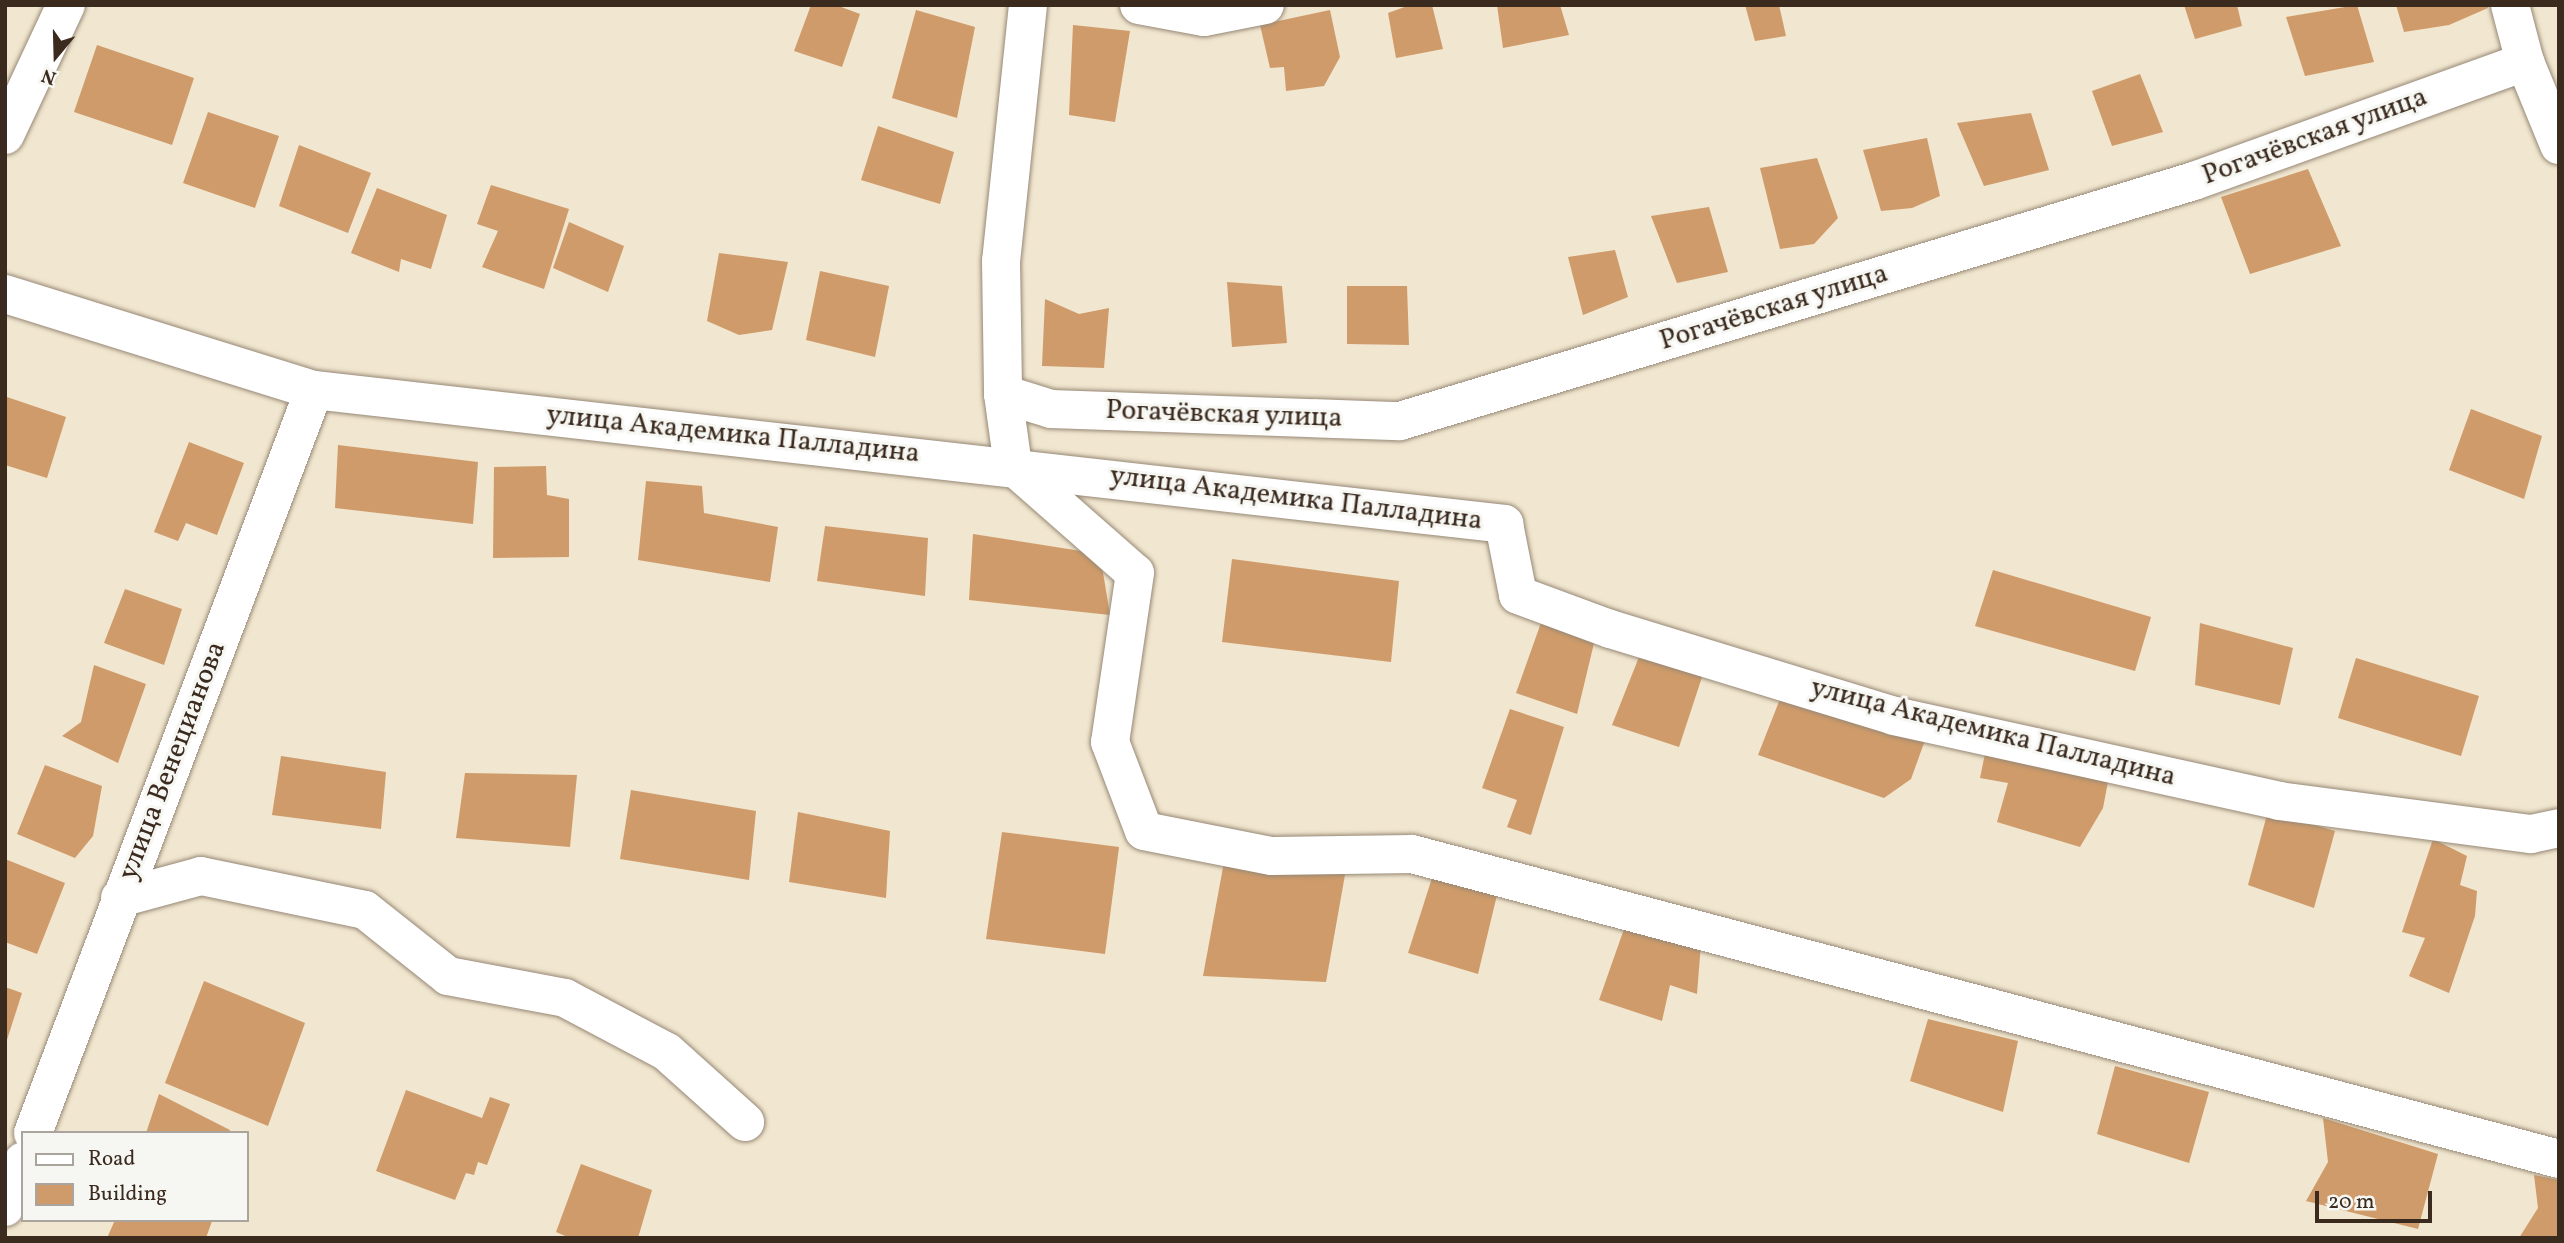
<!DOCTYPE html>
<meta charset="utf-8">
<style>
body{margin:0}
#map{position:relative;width:2564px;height:1243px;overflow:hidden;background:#f1e6cf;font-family:Vollkorn,serif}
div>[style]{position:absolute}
.building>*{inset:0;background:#cf9b6a}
.roads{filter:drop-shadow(0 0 2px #968876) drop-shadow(0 0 2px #968876)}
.minor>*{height:38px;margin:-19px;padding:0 19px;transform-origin:19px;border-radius:19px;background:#fff}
span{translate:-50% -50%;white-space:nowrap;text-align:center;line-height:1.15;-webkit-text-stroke:6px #f6f6f2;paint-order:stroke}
.street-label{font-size:28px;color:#3b2a1e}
.frame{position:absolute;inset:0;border:7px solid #3b2a1e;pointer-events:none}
.legend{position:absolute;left:21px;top:1131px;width:228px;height:91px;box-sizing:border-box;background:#f6f6f2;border:2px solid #aba49d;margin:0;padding:9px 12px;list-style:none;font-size:21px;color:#3b2a1e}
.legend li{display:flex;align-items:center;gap:14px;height:35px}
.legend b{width:35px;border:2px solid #aba49d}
.north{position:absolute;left:21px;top:21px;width:70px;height:70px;-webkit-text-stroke:5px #f6f6f2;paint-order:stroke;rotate:199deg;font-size:19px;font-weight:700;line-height:28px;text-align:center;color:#3b2a1e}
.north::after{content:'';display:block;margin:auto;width:24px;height:32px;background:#3b2a1e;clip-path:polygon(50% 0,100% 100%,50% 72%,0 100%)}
.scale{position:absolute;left:2315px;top:1191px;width:117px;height:32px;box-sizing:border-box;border:4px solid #3b2a1e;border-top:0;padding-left:9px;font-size:21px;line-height:24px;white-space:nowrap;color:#3b2a1e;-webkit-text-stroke:5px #f6f6f2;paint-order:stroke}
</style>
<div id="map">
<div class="building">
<div style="clip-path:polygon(811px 5px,836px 5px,860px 14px,842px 67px,794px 51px)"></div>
<div style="clip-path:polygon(1410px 5px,1432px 5px,1443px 49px,1396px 58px,1388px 13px)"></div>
<div style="clip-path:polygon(1497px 5px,1560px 5px,1569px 35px,1503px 48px)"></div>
<div style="clip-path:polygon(1745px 5px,1779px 5px,1786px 36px,1755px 41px)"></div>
<div style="clip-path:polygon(2184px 5px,2237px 5px,2242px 26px,2195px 39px)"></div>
<div style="clip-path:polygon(2357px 5px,2374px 62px,2305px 76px,2286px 17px)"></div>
<div style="clip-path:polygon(2396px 5px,2487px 5px,2488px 8px,2449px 25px,2404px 32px)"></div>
<div style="clip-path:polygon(916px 10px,975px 27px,957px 118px,892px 98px)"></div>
<div style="clip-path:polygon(1330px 10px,1340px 57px,1324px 86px,1286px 91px,1284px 67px,1270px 68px,1260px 25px)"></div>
<div style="clip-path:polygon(1073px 25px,1130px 31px,1115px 122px,1069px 115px)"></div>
<div style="clip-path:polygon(97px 45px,194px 78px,172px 145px,74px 112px)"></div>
<div style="clip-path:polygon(2140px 74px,2163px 132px,2112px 146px,2092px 91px)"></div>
<div style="clip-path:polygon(208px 112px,279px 136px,255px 208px,183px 183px)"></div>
<div style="clip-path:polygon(2031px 113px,2049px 170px,1984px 186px,1957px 123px)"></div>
<div style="clip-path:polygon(878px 126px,954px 152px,940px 204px,861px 180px)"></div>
<div style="clip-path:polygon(1927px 138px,1940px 196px,1912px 208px,1881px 211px,1863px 150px)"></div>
<div style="clip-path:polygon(299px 145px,371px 173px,348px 233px,279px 206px)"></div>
<div style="clip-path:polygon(1817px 158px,1838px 218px,1814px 244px,1780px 249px,1760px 168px)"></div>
<div style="clip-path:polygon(2308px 169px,2341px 246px,2250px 274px,2221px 197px)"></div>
<div style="clip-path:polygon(491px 185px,569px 209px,544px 289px,482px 267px,498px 231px,477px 224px)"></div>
<div style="clip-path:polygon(377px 188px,447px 215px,431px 269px,401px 259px,399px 272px,351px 253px)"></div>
<div style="clip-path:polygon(1709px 207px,1728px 272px,1677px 283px,1651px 216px)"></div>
<div style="clip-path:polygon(569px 222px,624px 246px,608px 292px,553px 268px)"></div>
<div style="clip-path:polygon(1615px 250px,1628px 297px,1583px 315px,1568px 257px)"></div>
<div style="clip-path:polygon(719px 253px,788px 262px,772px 330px,739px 335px,707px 321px)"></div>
<div style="clip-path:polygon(820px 271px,889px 286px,875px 357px,806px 340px)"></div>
<div style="clip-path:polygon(1227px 282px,1282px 286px,1287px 343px,1232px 347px)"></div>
<div style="clip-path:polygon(1347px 286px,1407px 286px,1409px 345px,1347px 344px)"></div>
<div style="clip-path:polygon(1045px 299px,1079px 314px,1109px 308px,1104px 368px,1042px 366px)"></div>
<div style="clip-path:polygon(7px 397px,66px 417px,47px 478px,5px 465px)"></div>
<div style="clip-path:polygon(2471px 409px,2542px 436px,2524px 499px,2449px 470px)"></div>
<div style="clip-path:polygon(189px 442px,244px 463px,217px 535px,186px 523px,178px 541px,154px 532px)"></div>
<div style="clip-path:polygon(338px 445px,478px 462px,473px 524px,335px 508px)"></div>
<div style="clip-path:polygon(546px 466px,547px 495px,569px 499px,569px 557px,493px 558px,494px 467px)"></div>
<div style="clip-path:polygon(646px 481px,702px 486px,704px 513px,778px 527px,770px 582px,638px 560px)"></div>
<div style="clip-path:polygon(825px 526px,928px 538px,925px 596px,817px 581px)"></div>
<div style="clip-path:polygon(973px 534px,1100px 554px,1110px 615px,969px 600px)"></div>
<div style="clip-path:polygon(1232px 559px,1399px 581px,1391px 662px,1222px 642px)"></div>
<div style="clip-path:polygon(1993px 570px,2151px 617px,2135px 671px,1975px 626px)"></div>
<div style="clip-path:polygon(125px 589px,182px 609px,164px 665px,104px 643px)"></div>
<div style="clip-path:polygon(1542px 620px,1595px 639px,1577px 714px,1516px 693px)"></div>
<div style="clip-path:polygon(2200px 623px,2293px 648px,2280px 705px,2195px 685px)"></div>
<div style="clip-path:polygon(1639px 657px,1703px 674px,1679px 747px,1612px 725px)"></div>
<div style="clip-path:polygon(2356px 658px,2479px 696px,2461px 756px,2338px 718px)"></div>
<div style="clip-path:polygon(94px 665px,146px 684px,118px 763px,62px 736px,81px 722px)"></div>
<div style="clip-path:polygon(1782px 694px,1928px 732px,1911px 779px,1884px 798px,1758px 755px)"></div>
<div style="clip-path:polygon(1510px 709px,1564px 727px,1531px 835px,1507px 827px,1517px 800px,1482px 788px)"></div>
<div style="clip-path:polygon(1987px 744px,2110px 771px,2103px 808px,2080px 847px,1997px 822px,2008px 783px,1980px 778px)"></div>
<div style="clip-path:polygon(281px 756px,386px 772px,381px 829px,272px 815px)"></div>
<div style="clip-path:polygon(45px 765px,102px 786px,93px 836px,75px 858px,17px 834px)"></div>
<div style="clip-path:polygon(465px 773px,577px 775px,570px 847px,456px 838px)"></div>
<div style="clip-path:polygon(631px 790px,756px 811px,749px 880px,620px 859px)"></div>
<div style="clip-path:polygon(2268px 811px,2335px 831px,2314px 908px,2248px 885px)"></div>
<div style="clip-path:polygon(798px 812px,890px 831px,886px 898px,789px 882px)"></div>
<div style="clip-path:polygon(1002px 832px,1119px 847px,1105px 954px,986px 939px)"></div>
<div style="clip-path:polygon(2433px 839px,2467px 856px,2460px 885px,2477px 891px,2475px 916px,2449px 993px,2409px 976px,2425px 938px,2402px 932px)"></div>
<div style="clip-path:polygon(5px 859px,65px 883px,37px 954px,5px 942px)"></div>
<div style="clip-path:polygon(1224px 862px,1346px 869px,1326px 982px,1203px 976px)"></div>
<div style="clip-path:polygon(1432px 878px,1497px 895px,1478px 974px,1408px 953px)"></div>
<div style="clip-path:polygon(1630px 912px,1702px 931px,1697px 994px,1670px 985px,1662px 1021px,1599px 1000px)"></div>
<div style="clip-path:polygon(204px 981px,305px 1023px,268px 1126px,165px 1083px)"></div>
<div style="clip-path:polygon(5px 987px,22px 993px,6px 1043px,5px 1043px)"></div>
<div style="clip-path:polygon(1928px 1019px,2018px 1041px,2003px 1112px,1910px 1081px)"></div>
<div style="clip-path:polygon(2115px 1066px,2209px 1092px,2189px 1163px,2097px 1134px)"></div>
<div style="clip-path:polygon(406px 1090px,482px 1118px,490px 1097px,510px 1104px,487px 1165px,478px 1162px,474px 1175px,466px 1173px,455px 1200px,376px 1171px)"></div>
<div style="clip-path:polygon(159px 1094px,230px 1130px,229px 1133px,146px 1133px)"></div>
<div style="clip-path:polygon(2323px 1118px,2438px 1154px,2418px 1229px,2306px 1201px,2328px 1162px)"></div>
<div style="clip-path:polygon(581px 1164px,652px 1190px,638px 1238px,570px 1238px,556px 1232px)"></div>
<div style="clip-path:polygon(2534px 1175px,2559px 1180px,2559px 1238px,2519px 1238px,2538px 1208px)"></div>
<div style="clip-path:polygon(115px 1220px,209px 1220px,212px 1221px,206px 1238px,107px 1238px)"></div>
</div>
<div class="roads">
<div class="minor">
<div style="left:1028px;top:5px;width:257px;rotate:96deg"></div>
<div style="left:1001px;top:261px;width:133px;rotate:89.1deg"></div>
<div style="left:1003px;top:394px;width:73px;rotate:82.1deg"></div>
<div style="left:1013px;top:466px;width:162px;rotate:41.3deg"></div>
<div style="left:1135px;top:573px;width:171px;rotate:98.4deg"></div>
<div style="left:1110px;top:742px;width:95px;rotate:69.1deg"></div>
<div style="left:1144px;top:831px;width:130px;rotate:11.1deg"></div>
<div style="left:1272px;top:856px;width:140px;rotate:-0.8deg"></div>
<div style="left:1412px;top:854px;width:1187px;rotate:14.89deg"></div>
<div style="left:1139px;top:5px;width:66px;rotate:10.5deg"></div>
<div style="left:1204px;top:17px;width:62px;rotate:-11.1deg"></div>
<div style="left:2510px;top:5px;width:59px;rotate:75.3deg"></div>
<div style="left:2525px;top:62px;width:90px;rotate:67.7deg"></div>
<div style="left:5px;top:135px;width:144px;rotate:-64.9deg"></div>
<div style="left:5px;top:294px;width:324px;rotate:17.3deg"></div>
<div style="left:314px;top:390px;width:1198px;rotate:6.42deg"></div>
<div style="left:1504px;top:524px;width:72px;rotate:78.8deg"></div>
<div style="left:1518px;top:595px;width:98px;rotate:20.3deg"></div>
<div style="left:1610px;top:629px;width:297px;rotate:17deg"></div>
<div style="left:1894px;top:716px;width:394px;rotate:12.4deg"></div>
<div style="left:2279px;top:801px;width:254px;rotate:7.5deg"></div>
<div style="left:2531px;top:834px;width:29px;rotate:-12deg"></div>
<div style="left:1003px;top:394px;width:50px;rotate:17.4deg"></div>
<div style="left:1051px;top:409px;width:349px;rotate:2deg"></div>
<div style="left:1400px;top:421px;width:829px;rotate:-16.82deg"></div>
<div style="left:2194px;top:181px;width:352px;rotate:-19.8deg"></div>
<div style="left:120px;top:898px;width:84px;rotate:-15.2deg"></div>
<div style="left:201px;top:876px;width:167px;rotate:11.7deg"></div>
<div style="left:365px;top:910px;width:106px;rotate:38.5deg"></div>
<div style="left:448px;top:976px;width:119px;rotate:10.6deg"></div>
<div style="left:565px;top:998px;width:115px;rotate:27.9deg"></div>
<div style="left:667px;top:1052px;width:105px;rotate:41.9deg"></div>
<div style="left:33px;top:1133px;width:794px;rotate:-69.28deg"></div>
<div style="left:5px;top:1207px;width:49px;rotate:-68.6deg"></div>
</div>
</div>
<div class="street-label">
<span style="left:2315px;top:137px;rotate:-20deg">Рогачёвская улица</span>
<span style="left:1774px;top:308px;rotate:-17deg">Рогачёвская улица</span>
<span style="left:1224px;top:415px;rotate:2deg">Рогачёвская улица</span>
<span style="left:733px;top:435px;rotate:6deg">улица Академика Палладина</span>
<span style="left:1296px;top:499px;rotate:7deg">улица Академика Палладина</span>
<span style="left:1993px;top:733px;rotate:14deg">улица Академика Палладина</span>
<span style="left:173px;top:761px;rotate:-69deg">улица Венецианова</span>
</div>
<div class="frame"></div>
<ul class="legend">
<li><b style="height:9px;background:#fff"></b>Road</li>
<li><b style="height:19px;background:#cf9b6a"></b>Building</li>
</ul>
<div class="north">N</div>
<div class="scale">20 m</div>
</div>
